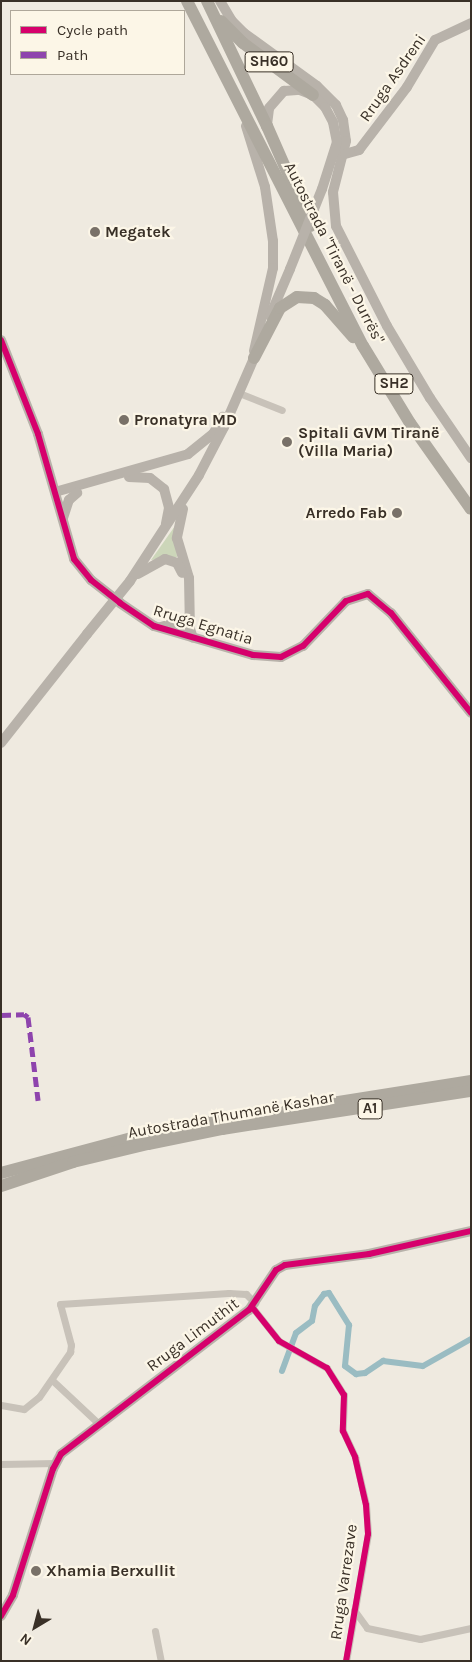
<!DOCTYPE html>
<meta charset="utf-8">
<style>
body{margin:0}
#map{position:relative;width:472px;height:1662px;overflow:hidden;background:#efeae0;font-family:Karla,sans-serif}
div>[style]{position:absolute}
.green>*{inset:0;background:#ccd6b9}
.canal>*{height:6px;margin:-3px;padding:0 3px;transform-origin:3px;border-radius:3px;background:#9abcc2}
.street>*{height:7px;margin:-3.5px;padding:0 3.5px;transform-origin:3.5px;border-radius:3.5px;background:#c8c2b9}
.secondary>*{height:10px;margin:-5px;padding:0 5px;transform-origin:5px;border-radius:5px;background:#b8b2aa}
.highway>*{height:12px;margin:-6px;padding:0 6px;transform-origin:6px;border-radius:6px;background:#aea99f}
.secondary-bridge>*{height:10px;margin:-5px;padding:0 5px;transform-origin:5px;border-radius:5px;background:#b8b2aa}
.quiet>*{height:5px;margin-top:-2.5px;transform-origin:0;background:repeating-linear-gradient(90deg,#8e44ad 0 10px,transparent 0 15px)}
.cycleway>*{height:6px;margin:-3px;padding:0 3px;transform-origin:3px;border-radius:3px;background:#d6006c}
.dots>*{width:14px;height:14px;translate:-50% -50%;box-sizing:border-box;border:2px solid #fcf6e7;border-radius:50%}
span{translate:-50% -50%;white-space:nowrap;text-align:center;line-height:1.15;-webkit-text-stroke:4.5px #fcf6e7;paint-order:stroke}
.shield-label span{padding:1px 4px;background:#fcf6e7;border:1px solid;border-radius:4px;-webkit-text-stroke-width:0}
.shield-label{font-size:15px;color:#393027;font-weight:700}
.street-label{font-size:16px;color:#393027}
.poi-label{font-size:16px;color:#393027;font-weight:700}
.left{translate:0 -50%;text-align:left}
.right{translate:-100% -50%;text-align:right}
.frame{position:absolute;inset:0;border:2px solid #393027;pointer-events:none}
.legend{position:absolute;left:10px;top:10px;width:175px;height:65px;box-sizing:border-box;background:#fcf6e7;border:1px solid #aea79a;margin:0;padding:6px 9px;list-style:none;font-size:15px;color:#393027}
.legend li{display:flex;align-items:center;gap:10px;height:25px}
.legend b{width:25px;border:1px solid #aea79a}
.north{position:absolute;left:10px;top:1602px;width:50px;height:50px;-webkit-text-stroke:4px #fcf6e7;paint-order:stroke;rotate:217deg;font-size:14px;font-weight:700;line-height:20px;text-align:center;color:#393027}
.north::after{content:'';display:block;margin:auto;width:18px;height:22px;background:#393027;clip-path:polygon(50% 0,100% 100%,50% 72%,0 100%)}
</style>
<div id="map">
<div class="green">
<div style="clip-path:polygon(175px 526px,177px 557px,151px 560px)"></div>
</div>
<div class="canal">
<div style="left:282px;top:1371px;width:40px;rotate:-69.8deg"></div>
<div style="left:296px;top:1333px;width:20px;rotate:-37deg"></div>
<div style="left:312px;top:1321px;width:15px;rotate:-79deg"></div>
<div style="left:315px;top:1306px;width:15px;rotate:-53deg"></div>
<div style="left:324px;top:1294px;width:5px;rotate:-11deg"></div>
<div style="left:329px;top:1293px;width:38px;rotate:58deg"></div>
<div style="left:349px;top:1325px;width:41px;rotate:95.6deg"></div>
<div style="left:345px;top:1366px;width:14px;rotate:36deg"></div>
<div style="left:356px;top:1374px;width:9px;rotate:-6deg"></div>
<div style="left:365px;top:1373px;width:22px;rotate:-34deg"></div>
<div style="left:383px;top:1361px;width:40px;rotate:7.1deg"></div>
<div style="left:423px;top:1366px;width:55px;rotate:-29.4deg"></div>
</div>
<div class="street">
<div style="left:239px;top:393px;width:46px;rotate:21.6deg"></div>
<div style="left:252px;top:1307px;width:43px;rotate:51.5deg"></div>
<div style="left:279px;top:1341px;width:55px;rotate:29.4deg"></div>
<div style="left:327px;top:1368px;width:32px;rotate:58deg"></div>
<div style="left:344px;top:1395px;width:36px;rotate:92deg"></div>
<div style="left:343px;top:1431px;width:29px;rotate:65deg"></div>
<div style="left:355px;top:1457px;width:49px;rotate:77.1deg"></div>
<div style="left:366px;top:1505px;width:29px;rotate:86deg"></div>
<div style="left:368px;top:1534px;width:129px;rotate:99.8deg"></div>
<div style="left:52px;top:1380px;width:64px;rotate:43.1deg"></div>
<div style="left:1px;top:1405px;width:23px;rotate:10deg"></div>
<div style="left:24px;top:1409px;width:19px;rotate:-39deg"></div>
<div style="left:39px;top:1397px;width:55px;rotate:-55.4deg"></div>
<div style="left:70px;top:1352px;width:7px;rotate:-82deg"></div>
<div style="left:71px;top:1345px;width:42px;rotate:-105deg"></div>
<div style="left:60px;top:1304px;width:169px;rotate:-3.7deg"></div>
<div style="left:229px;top:1293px;width:17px;rotate:3deg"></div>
<div style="left:246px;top:1294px;width:13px;rotate:45deg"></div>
<div style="left:1px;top:1464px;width:55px;rotate:-1deg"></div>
<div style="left:354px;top:1610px;width:22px;rotate:54deg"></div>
<div style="left:367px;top:1628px;width:54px;rotate:11.7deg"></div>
<div style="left:420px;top:1639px;width:52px;rotate:-12.2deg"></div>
<div style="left:155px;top:1631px;width:31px;rotate:79deg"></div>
</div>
<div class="secondary">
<div style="left:220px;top:1px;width:23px;rotate:59deg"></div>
<div style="left:232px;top:21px;width:17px;rotate:45deg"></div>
<div style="left:244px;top:33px;width:90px;rotate:36deg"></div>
<div style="left:317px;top:86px;width:27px;rotate:45deg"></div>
<div style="left:336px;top:105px;width:17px;rotate:65deg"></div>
<div style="left:343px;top:120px;width:21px;rotate:82deg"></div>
<div style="left:346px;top:141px;width:53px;rotate:104.3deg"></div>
<div style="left:333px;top:192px;width:34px;rotate:85deg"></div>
<div style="left:336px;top:226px;width:112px;rotate:63deg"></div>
<div style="left:387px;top:326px;width:84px;rotate:59.2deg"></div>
<div style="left:430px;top:398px;width:73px;rotate:55.7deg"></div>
<div style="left:267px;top:125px;width:17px;rotate:-83deg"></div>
<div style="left:269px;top:108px;width:23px;rotate:-49deg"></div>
<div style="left:284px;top:91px;width:16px;rotate:-4deg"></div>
<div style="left:300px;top:90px;width:14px;rotate:21deg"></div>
<div style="left:313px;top:95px;width:17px;rotate:45deg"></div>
<div style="left:325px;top:107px;width:17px;rotate:62deg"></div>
<div style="left:333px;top:122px;width:20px;rotate:79deg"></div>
<div style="left:337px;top:142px;width:49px;rotate:107.7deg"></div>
<div style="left:246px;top:126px;width:64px;rotate:72.7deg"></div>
<div style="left:265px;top:187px;width:55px;rotate:81.6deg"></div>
<div style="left:273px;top:241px;width:27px;rotate:90deg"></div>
<div style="left:273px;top:268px;width:85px;rotate:102.9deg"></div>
<div style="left:345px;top:154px;width:15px;rotate:-16deg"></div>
<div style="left:359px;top:150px;width:79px;rotate:-52.7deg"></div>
<div style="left:407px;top:87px;width:55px;rotate:-59.2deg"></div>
<div style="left:435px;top:40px;width:40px;rotate:-25deg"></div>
<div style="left:270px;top:316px;width:51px;rotate:-66.9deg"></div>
<div style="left:1px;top:340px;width:101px;rotate:68.5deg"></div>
<div style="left:38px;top:434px;width:130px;rotate:73.9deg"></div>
<div style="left:74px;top:559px;width:27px;rotate:51deg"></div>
<div style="left:91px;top:580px;width:37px;rotate:38deg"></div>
<div style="left:120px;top:603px;width:41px;rotate:34.1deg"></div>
<div style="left:154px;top:626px;width:103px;rotate:16.3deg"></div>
<div style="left:253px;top:655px;width:28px;rotate:4deg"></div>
<div style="left:281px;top:657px;width:25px;rotate:-27deg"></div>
<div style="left:303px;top:646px;width:62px;rotate:-46.3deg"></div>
<div style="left:346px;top:601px;width:23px;rotate:-18deg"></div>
<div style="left:368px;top:594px;width:30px;rotate:40deg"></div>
<div style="left:391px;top:613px;width:128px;rotate:51.3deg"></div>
<div style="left:129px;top:477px;width:21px;rotate:3deg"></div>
<div style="left:150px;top:478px;width:18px;rotate:38deg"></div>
<div style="left:164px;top:489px;width:20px;rotate:75deg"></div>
<div style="left:169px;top:508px;width:16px;rotate:101deg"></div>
<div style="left:55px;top:492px;width:138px;rotate:-15.9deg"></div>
<div style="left:188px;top:454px;width:32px;rotate:-39deg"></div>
<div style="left:213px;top:434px;width:20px;rotate:-60deg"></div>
<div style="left:183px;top:509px;width:30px;rotate:102deg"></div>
<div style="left:177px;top:538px;width:42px;rotate:73.3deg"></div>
<div style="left:189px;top:578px;width:51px;rotate:88.9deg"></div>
<div style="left:190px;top:629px;width:9px;rotate:72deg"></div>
<div style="left:63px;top:518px;width:19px;rotate:-72deg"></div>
<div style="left:69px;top:500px;width:11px;rotate:-41deg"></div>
<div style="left:138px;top:574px;width:31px;rotate:-29deg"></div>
<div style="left:165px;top:559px;width:13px;rotate:18deg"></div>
<div style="left:177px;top:563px;width:11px;rotate:63deg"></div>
<div style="left:130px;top:581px;width:126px;rotate:-56.9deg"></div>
<div style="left:199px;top:475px;width:54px;rotate:-62.5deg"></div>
<div style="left:224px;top:427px;width:83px;rotate:-66.5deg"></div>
<div style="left:161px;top:627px;width:24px;rotate:-17deg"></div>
<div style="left:1px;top:743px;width:139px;rotate:-51.7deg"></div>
<div style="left:1px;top:1616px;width:24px;rotate:-60deg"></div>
<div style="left:13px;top:1595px;width:132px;rotate:-72.4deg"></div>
<div style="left:53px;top:1469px;width:17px;rotate:-62deg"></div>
<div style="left:61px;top:1454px;width:237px;rotate:-37.5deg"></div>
<div style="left:249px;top:1310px;width:48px;rotate:-56deg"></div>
<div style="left:276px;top:1270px;width:10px;rotate:-29deg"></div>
<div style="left:285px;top:1265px;width:85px;rotate:-7.5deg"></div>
<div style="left:369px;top:1254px;width:105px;rotate:-12.7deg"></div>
</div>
<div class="highway">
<div style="left:187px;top:1px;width:387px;rotate:63deg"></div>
<div style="left:363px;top:346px;width:90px;rotate:58.6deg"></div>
<div style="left:410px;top:423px;width:105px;rotate:54.7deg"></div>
<div style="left:207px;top:1px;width:139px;rotate:64.4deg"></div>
<div style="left:267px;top:126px;width:109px;rotate:66.3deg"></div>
<div style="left:221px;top:21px;width:31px;rotate:45deg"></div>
<div style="left:243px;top:43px;width:87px;rotate:36.6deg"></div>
<div style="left:254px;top:358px;width:56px;rotate:-62.5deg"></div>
<div style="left:280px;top:308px;width:20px;rotate:-33deg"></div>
<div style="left:297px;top:297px;width:17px;rotate:3deg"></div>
<div style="left:314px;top:298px;width:13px;rotate:32deg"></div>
<div style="left:325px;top:305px;width:43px;rotate:48.8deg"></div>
<div style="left:1px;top:1173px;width:167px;rotate:-15deg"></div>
<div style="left:162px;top:1130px;width:313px;rotate:-9deg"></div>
<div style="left:1px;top:1186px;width:76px;rotate:-18.4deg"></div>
<div style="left:73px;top:1162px;width:77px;rotate:-13.5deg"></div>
<div style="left:148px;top:1144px;width:76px;rotate:-11.5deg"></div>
<div style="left:222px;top:1129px;width:252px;rotate:-8.7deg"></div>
</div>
<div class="secondary-bridge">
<div style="left:290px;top:269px;width:86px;rotate:-68.2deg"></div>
<div style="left:87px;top:634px;width:68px;rotate:-50.9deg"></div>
</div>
<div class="quiet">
<div style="left:1px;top:1015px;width:23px;rotate:-2deg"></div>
<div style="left:24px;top:1014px;width:5px;rotate:37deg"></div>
<div style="left:28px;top:1017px;width:84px;rotate:83.1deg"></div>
</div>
<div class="cycleway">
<div style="left:1px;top:340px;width:101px;rotate:68.5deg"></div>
<div style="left:38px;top:434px;width:130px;rotate:73.9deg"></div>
<div style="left:74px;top:559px;width:27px;rotate:51deg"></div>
<div style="left:91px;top:580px;width:37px;rotate:38deg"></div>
<div style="left:120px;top:603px;width:41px;rotate:34.1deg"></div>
<div style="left:154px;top:626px;width:103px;rotate:16.3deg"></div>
<div style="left:253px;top:655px;width:28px;rotate:4deg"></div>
<div style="left:281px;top:657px;width:25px;rotate:-27deg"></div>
<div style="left:303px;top:646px;width:62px;rotate:-46.3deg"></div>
<div style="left:346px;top:601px;width:23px;rotate:-18deg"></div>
<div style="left:368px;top:594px;width:30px;rotate:40deg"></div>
<div style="left:391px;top:613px;width:128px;rotate:51.3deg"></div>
<div style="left:252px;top:1307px;width:43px;rotate:51.5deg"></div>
<div style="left:279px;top:1341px;width:55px;rotate:29.4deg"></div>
<div style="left:327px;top:1368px;width:32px;rotate:58deg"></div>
<div style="left:344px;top:1395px;width:36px;rotate:92deg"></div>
<div style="left:343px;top:1431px;width:29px;rotate:65deg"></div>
<div style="left:355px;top:1457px;width:49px;rotate:77.1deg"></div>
<div style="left:366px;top:1505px;width:29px;rotate:86deg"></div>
<div style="left:368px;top:1534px;width:129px;rotate:99.8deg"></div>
<div style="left:1px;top:1616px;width:24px;rotate:-60deg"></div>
<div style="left:13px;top:1595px;width:132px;rotate:-72.4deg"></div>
<div style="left:53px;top:1469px;width:17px;rotate:-62deg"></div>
<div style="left:61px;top:1454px;width:237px;rotate:-37.5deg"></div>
<div style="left:249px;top:1310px;width:48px;rotate:-56deg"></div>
<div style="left:276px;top:1270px;width:10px;rotate:-29deg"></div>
<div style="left:285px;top:1265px;width:85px;rotate:-7.5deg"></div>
<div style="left:369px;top:1254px;width:105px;rotate:-12.7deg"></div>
</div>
<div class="dots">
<div style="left:95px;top:232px;background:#797168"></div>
<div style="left:124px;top:420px;background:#797168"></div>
<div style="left:287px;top:442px;background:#797168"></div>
<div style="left:397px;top:513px;background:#797168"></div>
<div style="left:36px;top:1571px;background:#797168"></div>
</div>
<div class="shield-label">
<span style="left:269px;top:62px">SH60</span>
<span style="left:394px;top:384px">SH2</span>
<span style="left:370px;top:1109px">A1</span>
</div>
<div class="street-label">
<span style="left:393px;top:78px;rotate:-55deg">Rruga Asdreni</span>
<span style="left:334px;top:253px;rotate:63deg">Autostrada "Tiranë - Durrës"</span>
<span style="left:203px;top:625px;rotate:17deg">Rruga Egnatia</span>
<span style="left:231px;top:1115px;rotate:-10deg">Autostrada Thumanë Kashar</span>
<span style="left:193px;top:1335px;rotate:-37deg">Rruga Limuthit</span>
<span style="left:344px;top:1582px;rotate:-82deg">Rruga Varrezave</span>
</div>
<div class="poi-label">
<span class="left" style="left:105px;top:232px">Megatek</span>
<span class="left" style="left:134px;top:420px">Pronatyra MD</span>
<span class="left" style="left:298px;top:442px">Spitali GVM Tiranë<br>(Villa Maria)</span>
<span class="right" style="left:387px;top:513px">Arredo Fab</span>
<span class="left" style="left:46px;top:1571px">Xhamia Berxullit</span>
</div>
<div class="frame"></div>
<ul class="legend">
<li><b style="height:6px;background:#d6006c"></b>Cycle path</li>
<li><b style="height:6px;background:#8e44ad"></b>Path</li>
</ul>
<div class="north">N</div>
</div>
